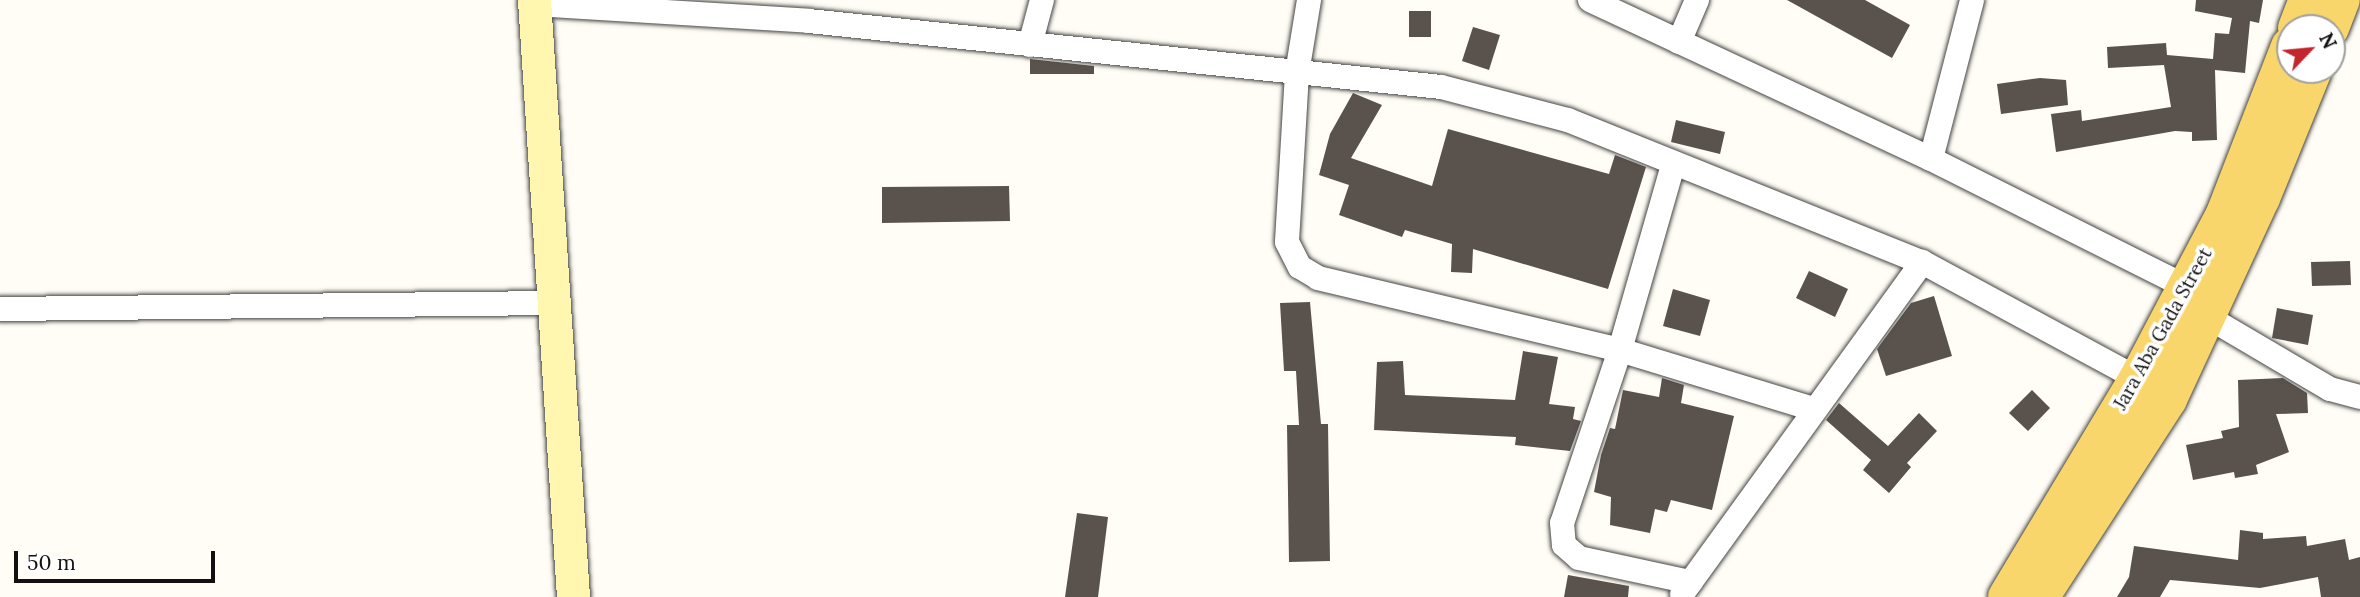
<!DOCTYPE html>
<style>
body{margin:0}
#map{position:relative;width:2360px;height:597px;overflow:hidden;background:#fffdf5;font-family:Lora,serif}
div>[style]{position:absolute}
.building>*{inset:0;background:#5a524d}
.roads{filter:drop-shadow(0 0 2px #444) drop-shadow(0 0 2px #444)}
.street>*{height:24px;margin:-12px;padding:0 12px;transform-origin:12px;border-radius:12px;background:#fff}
.secondary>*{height:33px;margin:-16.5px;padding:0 16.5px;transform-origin:16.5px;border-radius:16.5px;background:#fff6b0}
.primary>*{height:38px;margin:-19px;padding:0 19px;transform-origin:19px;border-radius:19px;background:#f9d66b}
span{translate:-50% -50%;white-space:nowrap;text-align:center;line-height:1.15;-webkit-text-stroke:7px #fff;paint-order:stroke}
.street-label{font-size:19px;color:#111}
.north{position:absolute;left:2276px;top:14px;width:70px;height:70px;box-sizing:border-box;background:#fff;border:2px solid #a0a0a0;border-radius:50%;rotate:64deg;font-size:19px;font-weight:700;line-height:28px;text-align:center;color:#111}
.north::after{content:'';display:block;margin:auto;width:24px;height:32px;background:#c4262e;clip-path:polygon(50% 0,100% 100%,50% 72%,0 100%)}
.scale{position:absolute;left:14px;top:551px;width:201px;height:32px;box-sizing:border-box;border:4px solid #111;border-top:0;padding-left:9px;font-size:21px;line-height:24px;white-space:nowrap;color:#111;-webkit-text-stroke:5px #fff;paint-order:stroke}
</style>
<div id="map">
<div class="building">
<div style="clip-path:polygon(1787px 0,1865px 0,1910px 25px,1892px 58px)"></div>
<div style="clip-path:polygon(2196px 0,2263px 0,2259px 23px,2250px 21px,2245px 73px,2215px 70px,2217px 140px,2192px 141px,2192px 132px,2175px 131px,2056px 152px,2051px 114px,2081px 110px,2082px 121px,2171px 107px,2164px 65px,2108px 68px,2107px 47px,2166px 43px,2167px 55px,2213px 59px,2215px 33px,2229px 34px,2232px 18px,2195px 11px)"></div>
<div style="clip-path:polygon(1409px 11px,1431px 11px,1431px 37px,1409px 37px)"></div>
<div style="clip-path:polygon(1473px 27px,1500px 35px,1489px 70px,1462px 61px)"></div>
<div style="clip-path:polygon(1030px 59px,1094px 66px,1094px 74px,1030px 74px)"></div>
<div style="clip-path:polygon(2040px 78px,2066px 80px,2068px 105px,2001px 114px,1997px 84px)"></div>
<div style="clip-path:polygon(1353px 93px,1382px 105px,1351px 158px,1432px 186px,1448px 129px,1609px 174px,1615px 155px,1646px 167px,1608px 289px,1473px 249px,1472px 273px,1451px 272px,1452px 244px,1405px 230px,1402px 237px,1339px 215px,1349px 185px,1319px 175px,1330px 134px)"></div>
<div style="clip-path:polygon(1676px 120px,1725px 132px,1720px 154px,1671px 142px)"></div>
<div style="clip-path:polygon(1009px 186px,1010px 221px,882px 223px,882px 187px)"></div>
<div style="clip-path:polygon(2350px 261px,2351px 285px,2312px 286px,2311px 262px)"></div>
<div style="clip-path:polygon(1809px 271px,1848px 289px,1835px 317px,1796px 298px)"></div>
<div style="clip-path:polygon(1673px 289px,1710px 300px,1700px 336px,1663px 326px)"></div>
<div style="clip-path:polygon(1934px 296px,1952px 356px,1886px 376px,1877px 349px,1911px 303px)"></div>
<div style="clip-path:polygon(1310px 302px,1321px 424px,1328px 424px,1330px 561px,1289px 562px,1287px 425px,1299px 425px,1296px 371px,1284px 371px,1280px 303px)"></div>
<div style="clip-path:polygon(2277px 308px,2313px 315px,2308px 345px,2272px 338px)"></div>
<div style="clip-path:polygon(1523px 351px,1558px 357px,1549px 404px,1575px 407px,1573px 419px,1581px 421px,1570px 451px,1515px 445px,1516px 437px,1374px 430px,1377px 362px,1403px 361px,1405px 395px,1515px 400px)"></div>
<div style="clip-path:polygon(1662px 378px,1684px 385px,1681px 403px,1734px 416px,1712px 510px,1671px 500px,1667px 512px,1655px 509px,1650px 533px,1610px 525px,1611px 497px,1594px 492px,1601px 455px,1610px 428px,1615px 429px,1623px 390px,1659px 397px)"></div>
<div style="clip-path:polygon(2283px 378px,2307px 393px,2308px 413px,2276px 414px,2289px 452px,2256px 465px,2258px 474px,2235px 478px,2234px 472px,2193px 480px,2186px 445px,2223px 438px,2221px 431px,2239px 427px,2238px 380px)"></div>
<div style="clip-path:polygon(2032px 390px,2050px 408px,2028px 431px,2009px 413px)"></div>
<div style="clip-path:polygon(1839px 403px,1888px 446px,1919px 413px,1937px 431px,1907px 463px,1911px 467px,1889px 493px,1863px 470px,1871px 460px,1826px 420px)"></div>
<div style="clip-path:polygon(1077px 513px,1108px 517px,1098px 597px,1065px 597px)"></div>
<div style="clip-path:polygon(2240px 530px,2263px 533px,2263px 539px,2306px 536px,2307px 546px,2345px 539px,2349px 560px,2360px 557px,2360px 597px,2321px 597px,2318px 577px,2260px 588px,2170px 580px,2160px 597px,2117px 597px,2129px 577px,2134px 546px,2238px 560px)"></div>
<div style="clip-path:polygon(1568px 575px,1629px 586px,1628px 597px,1564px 597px)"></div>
</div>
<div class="roads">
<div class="street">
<div style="left:1309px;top:0;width:74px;rotate:99.3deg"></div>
<div style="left:1297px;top:73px;width:169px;rotate:93.4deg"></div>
<div style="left:1287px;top:242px;width:28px;rotate:63deg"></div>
<div style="left:1300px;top:267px;width:21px;rotate:31deg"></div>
<div style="left:1318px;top:278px;width:310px;rotate:13.4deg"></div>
<div style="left:1620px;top:350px;width:202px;rotate:17deg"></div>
<div style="left:1590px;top:0;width:376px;rotate:25deg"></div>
<div style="left:1931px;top:159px;width:286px;rotate:26.6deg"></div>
<div style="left:534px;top:4px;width:276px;rotate:3.5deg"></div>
<div style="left:809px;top:21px;width:635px;rotate:5.96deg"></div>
<div style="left:1441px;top:87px;width:131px;rotate:14.6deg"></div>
<div style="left:1568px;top:120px;width:381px;rotate:21.9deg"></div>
<div style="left:1922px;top:262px;width:246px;rotate:28.4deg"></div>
<div style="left:1679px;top:42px;width:46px;rotate:-66.8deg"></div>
<div style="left:1030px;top:45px;width:47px;rotate:-75.1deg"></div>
<div style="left:1931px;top:159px;width:164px;rotate:-75.5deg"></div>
<div style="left:1673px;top:165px;width:192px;rotate:106deg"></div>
<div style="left:1620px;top:350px;width:182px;rotate:108.5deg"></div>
<div style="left:1562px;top:523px;width:22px;rotate:85deg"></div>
<div style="left:1564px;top:545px;width:20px;rotate:41deg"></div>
<div style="left:1579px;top:558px;width:114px;rotate:12.2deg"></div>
<div style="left:0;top:309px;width:554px;rotate:-0.62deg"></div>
<div style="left:2206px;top:316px;width:144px;rotate:30.5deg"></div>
<div style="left:2330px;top:389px;width:31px;rotate:15deg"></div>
<div style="left:1682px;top:594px;width:410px;rotate:-54.1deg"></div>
</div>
<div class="secondary">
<div style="left:534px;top:0;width:598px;rotate:86.26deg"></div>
</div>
<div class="primary">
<div style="left:2297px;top:28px;width:30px;rotate:-69deg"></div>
<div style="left:2330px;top:28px;width:30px;rotate:-69deg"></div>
<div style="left:2007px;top:597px;width:254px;rotate:-59deg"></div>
<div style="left:2138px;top:379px;width:187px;rotate:-62.2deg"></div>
<div style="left:2225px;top:214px;width:180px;rotate:-68.8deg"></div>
<div style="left:2040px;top:597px;width:236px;rotate:-57.1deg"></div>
<div style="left:2168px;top:399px;width:221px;rotate:-65.2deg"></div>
<div style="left:2261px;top:198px;width:138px;rotate:-67.9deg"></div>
</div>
</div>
<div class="street-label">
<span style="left:2163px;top:329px;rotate:-61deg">Jara Aba Gada Street</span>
</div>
<div class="north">N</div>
<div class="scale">50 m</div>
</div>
